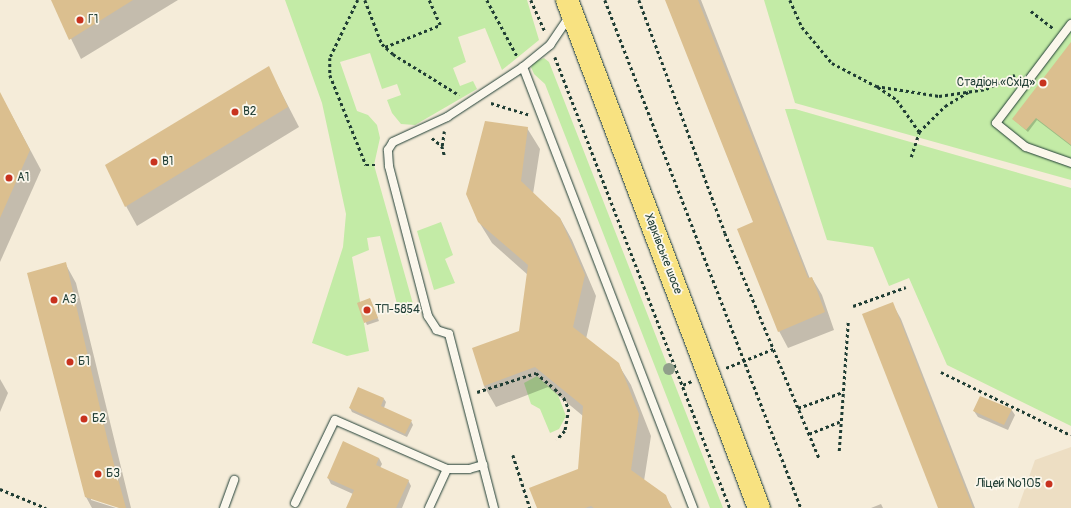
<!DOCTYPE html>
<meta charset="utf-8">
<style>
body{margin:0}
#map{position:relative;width:1071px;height:508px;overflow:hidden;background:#f5ecd9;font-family:Pangolin,sans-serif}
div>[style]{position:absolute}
.built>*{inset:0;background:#eddec3}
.green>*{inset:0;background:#c3eba6}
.shadow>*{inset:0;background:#0003}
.building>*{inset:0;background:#dbbf8f}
.path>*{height:2.5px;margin-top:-1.25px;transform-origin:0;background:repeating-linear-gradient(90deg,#1f3d34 0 3px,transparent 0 6px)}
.roads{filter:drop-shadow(0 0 1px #1f3d34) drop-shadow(0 0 1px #1f3d34)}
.service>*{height:8px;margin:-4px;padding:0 4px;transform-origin:4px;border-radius:4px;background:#fbf7ec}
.primary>*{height:22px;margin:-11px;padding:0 11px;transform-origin:11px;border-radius:11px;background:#f8e281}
.trees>*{width:12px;height:12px;margin:-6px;border-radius:50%;background:#919f8b}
.dots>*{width:11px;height:11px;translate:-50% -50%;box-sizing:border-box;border:2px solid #fbf7ec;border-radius:50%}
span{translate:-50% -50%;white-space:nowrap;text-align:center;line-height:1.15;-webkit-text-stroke:3.5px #fbf7ec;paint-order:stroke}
.poi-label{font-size:12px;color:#1f3d34}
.left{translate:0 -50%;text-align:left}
.right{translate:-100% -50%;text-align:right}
.street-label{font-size:12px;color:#1f3d34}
</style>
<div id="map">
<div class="built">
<div style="clip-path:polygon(1071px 447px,1071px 508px,1018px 508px,1035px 460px)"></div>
</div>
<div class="green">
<div style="clip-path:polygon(285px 0,527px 0,539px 40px,502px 70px,485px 28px,458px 37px,466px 62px,453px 68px,460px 86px,473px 81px,477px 89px,415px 125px,401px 124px,392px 113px,387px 100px,401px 95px,397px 84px,382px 89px,370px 53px,340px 62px,357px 111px,368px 115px,377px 125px,380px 138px,374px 165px,415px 311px,407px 315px,398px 308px,380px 236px,367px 238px,369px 250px,352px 257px,369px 351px,347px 356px,312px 343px,343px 247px,346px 214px,322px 103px)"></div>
<div style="clip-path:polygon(764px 0,1071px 0,1071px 180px,795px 103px)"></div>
<div style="clip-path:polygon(544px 58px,549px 62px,723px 508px,710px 508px,545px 84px,534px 74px,531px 67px,534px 62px)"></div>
<div style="clip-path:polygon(785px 109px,795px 109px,1071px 188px,1071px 426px,947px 365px,909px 278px,889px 286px,873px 247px,827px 240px)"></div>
<div style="clip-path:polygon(441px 222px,453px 255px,445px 259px,455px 283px,434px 290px,417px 231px)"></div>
<div style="clip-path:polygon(537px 376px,558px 395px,566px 416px,559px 429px,550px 433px,540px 409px,531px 404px,524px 383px)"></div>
</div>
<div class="shadow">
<div style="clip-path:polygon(52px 0,178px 0,81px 59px)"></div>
<div style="clip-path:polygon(666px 0,701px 0,810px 279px,812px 278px,822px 295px,834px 330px,788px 348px,779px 331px,754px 223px)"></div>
<div style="clip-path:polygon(1071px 44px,1071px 146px,1037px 120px,1028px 132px,1013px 119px)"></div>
<div style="clip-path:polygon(268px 67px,299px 127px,137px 226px,126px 206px)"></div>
<div style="clip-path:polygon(4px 101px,41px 170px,0 262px,0 109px)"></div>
<div style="clip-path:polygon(527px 128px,540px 149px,533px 194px,560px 218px,572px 240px,596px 296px,586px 339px,618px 364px,631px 385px,651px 436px,644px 481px,665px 496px,672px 508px,538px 508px,579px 469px,583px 416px,548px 387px,496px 407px,484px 386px,520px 332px,528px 275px,492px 243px,479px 222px)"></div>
<div style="clip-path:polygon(65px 263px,76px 283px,131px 508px,122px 508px,91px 498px,91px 500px,116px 508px,92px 508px,86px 497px)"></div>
<div style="clip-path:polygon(370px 299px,379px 321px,367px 325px,358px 303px)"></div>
<div style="clip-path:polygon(892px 303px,901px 319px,975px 508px,939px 508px)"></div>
<div style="clip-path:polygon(0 379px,8px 393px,0 412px)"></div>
<div style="clip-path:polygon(384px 399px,386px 402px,384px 408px,411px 421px,413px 425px,407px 437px,352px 412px,350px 408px)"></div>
<div style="clip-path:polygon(1011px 409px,1015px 415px,1008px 430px,978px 417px,974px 411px)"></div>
<div style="clip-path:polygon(379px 458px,382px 464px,380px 468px,408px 480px,411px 486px,402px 508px,347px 508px,353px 494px,331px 484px,328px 478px)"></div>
<div style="clip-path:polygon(881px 504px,883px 508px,871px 508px)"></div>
</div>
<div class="building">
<div style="clip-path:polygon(51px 0,133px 0,69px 40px)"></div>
<div style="clip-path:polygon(665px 0,698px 0,808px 278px,812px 277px,825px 312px,778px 332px,737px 229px,753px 222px)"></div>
<div style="clip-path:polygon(1071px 42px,1071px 145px,1036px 118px,1026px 130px,1012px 119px)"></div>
<div style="clip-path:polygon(269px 66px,288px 107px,125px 207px,105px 165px)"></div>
<div style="clip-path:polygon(0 92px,30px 150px,0 218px)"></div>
<div style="clip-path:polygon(485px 121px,528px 127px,521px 181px,560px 218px,585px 275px,573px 327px,619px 363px,639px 414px,631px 470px,666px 495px,671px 508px,594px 508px,591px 506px,585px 508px,537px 508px,529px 488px,578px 469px,583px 406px,535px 367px,484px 386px,472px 348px,519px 331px,528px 265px,478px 222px,466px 194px)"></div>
<div style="clip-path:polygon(66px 262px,108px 442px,126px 508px,119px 508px,85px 497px,27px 273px)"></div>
<div style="clip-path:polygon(370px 298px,378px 318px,364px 323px,357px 303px)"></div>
<div style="clip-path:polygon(893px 302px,973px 508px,938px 508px,862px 314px)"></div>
<div style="clip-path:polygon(358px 387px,384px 398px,381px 406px,412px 420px,405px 434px,349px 408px)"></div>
<div style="clip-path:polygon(980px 396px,1012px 409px,1004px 425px,973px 411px)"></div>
<div style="clip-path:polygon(343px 441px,379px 458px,376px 465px,409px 480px,396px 508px,346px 508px,354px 490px,327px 478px)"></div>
</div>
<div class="path">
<div style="left:358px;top:0;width:64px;rotate:115.8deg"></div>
<div style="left:330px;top:58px;width:17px;rotate:90deg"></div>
<div style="left:330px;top:75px;width:97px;rotate:68.2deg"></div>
<div style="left:366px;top:165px;width:10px"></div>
<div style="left:365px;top:0;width:47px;rotate:68.9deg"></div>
<div style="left:382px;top:44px;width:15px;rotate:42deg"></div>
<div style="left:393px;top:54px;width:78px;rotate:31.8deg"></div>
<div style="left:487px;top:0;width:64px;rotate:61.8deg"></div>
<div style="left:531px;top:0;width:35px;rotate:66deg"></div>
<div style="left:605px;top:0;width:544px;rotate:68.9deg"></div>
<div style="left:639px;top:0;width:248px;rotate:69.7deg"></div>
<div style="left:725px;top:233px;width:244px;rotate:67.3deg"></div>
<div style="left:790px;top:0;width:30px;rotate:66deg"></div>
<div style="left:802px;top:27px;width:47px;rotate:50.2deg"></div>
<div style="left:832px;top:63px;width:50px;rotate:27.6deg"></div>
<div style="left:876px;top:86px;width:64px;rotate:9deg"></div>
<div style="left:939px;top:96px;width:48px;rotate:-8.5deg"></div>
<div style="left:986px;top:89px;width:32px;rotate:-26deg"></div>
<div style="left:1031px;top:11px;width:28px;rotate:38deg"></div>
<div style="left:385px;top:47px;width:59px;rotate:-21.8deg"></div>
<div style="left:440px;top:25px;width:27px;rotate:-114deg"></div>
<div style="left:555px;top:57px;width:484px;rotate:68.8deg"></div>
<div style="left:878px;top:87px;width:23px;rotate:34deg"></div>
<div style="left:897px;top:100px;width:39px;rotate:55deg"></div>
<div style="left:491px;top:103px;width:39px;rotate:17deg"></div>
<div style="left:432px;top:138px;width:13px;rotate:39deg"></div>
<div style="left:442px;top:146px;width:11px;rotate:75deg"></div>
<div style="left:442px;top:146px;width:15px;rotate:-82deg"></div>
<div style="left:911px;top:157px;width:26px;rotate:-72deg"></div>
<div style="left:919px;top:132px;width:37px;rotate:-45deg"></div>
<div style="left:945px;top:106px;width:27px;rotate:-31deg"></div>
<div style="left:853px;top:306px;width:56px;rotate:-19.7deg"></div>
<div style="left:726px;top:368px;width:51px;rotate:-22deg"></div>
<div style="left:941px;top:372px;width:144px;rotate:25.9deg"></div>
<div style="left:683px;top:385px;width:10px;rotate:-24deg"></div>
<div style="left:477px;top:392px;width:62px;rotate:-17.9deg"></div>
<div style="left:536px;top:373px;width:25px;rotate:40deg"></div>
<div style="left:555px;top:389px;width:13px;rotate:45deg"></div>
<div style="left:564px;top:398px;width:12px;rotate:66deg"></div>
<div style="left:569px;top:409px;width:22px;rotate:100deg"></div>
<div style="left:565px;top:431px;width:12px;rotate:132deg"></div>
<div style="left:798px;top:408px;width:48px;rotate:-19.6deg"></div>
<div style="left:809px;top:434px;width:35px;rotate:-22deg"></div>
<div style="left:839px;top:451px;width:129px;rotate:-86deg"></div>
<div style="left:513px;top:455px;width:56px;rotate:72.2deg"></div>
<div style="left:0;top:489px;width:50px;rotate:22.4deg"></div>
</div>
<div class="roads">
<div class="service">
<div style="left:1071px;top:24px;width:124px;rotate:127.1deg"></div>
<div style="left:996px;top:123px;width:38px;rotate:39deg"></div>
<div style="left:1026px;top:147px;width:48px;rotate:19.6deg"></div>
<div style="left:523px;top:67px;width:473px;rotate:68.9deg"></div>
<div style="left:295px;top:503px;width:92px;rotate:-64.3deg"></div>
<div style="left:335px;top:420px;width:122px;rotate:23.6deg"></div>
<div style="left:447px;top:469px;width:22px"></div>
<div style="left:469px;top:469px;width:15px;rotate:-16deg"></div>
<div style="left:224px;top:508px;width:30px;rotate:-70deg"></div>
<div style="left:429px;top:508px;width:43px;rotate:-65.2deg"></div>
<div style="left:494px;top:508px;width:180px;rotate:-104.5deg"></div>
<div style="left:449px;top:334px;width:13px;rotate:-162deg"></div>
<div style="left:437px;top:330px;width:17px;rotate:-123deg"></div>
<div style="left:428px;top:316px;width:155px;rotate:-104.6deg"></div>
<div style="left:389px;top:166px;width:16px;rotate:-94deg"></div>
<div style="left:388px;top:150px;width:9px;rotate:-58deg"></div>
<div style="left:393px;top:142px;width:60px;rotate:-24.8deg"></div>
<div style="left:447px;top:117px;width:91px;rotate:-33.3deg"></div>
<div style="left:523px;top:67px;width:35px;rotate:-39deg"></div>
<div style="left:550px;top:45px;width:36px;rotate:-56deg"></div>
</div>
<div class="primary">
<div style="left:567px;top:0;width:543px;rotate:69.3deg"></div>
</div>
</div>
<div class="trees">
<div style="left:669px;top:369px"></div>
</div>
<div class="dots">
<div style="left:80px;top:20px;background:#c8321e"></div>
<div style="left:1043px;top:83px;background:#c8321e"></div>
<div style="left:235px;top:112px;background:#c8321e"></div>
<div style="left:154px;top:162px;background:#c8321e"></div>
<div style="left:9px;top:178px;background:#c8321e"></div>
<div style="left:54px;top:300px;background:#c8321e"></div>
<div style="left:367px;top:310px;background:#c8321e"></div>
<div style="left:70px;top:362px;background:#c8321e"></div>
<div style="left:84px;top:419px;background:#c8321e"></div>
<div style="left:98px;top:474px;background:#c8321e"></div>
<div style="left:1049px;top:484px;background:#c8321e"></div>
</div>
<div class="poi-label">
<span class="left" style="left:88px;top:20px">Г1</span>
<span class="right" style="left:1035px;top:83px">Стадіон «Схід»</span>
<span class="left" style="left:243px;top:112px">В2</span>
<span class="left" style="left:162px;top:162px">В1</span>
<span class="left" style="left:17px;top:178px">А1</span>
<span class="left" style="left:62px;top:300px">А3</span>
<span class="left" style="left:375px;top:310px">ТП-5854</span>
<span class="left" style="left:78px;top:362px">Б1</span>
<span class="left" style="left:92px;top:419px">Б2</span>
<span class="left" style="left:106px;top:474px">Б3</span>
<span class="right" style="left:1041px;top:484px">Ліцей №105</span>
</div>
<div class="street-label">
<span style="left:663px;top:254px;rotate:69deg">Харківське шосе</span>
</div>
</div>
